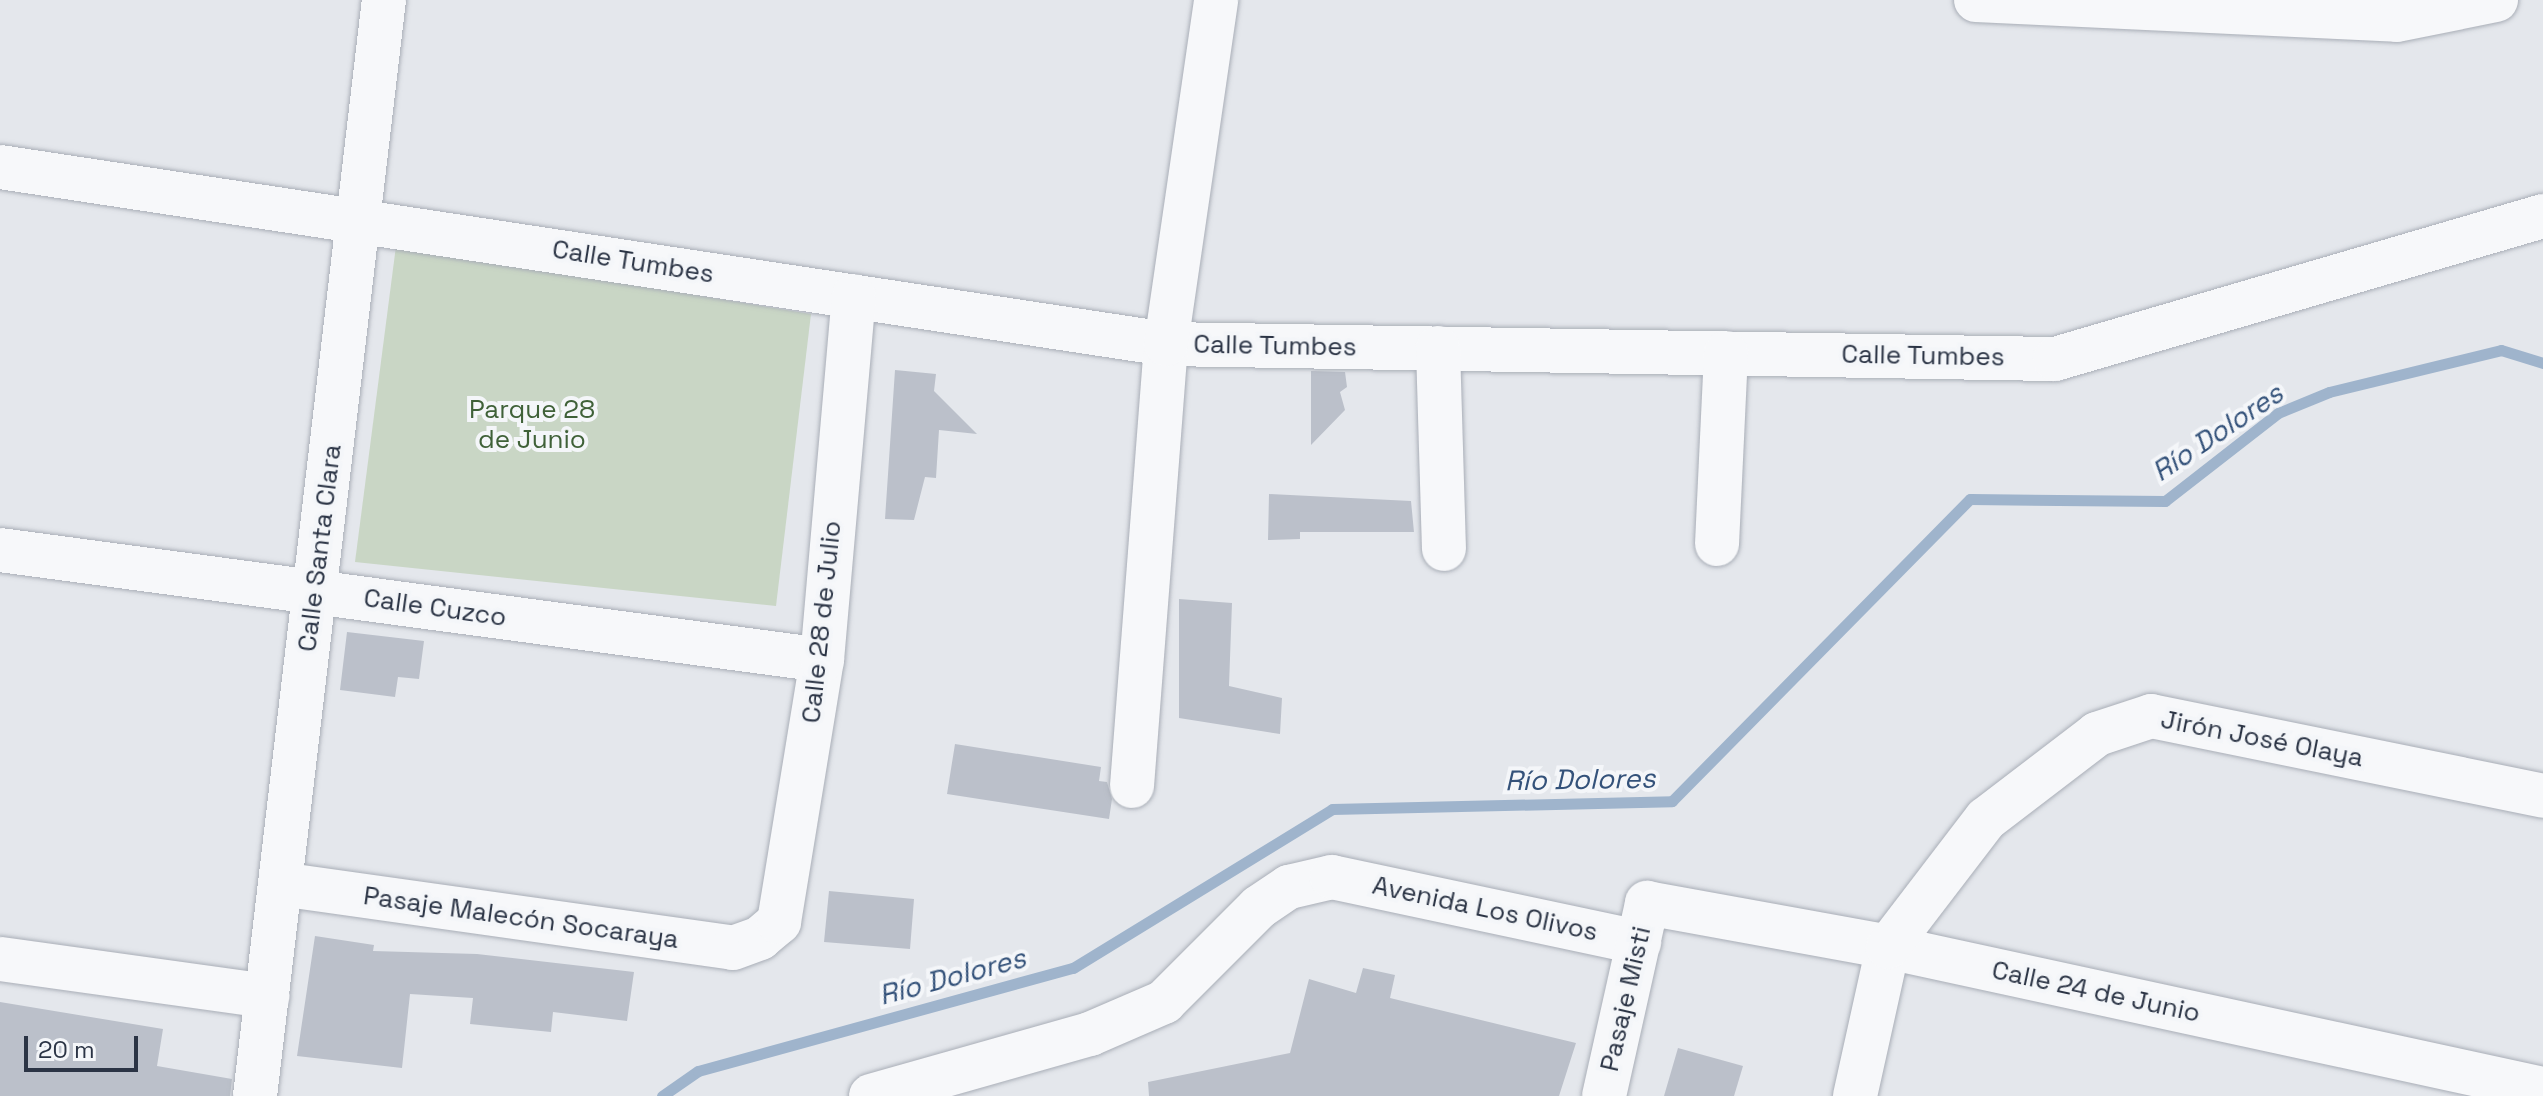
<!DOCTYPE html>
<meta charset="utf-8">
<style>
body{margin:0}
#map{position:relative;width:2543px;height:1096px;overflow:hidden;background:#e4e7ec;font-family:"Space Grotesk",sans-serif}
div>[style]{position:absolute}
.green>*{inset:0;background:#c9d6c5}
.stream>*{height:11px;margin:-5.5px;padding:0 5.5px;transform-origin:5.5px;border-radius:5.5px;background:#9fb4cc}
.building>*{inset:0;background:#bbc0ca}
.roads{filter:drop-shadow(0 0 2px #a9aeb7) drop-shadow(0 0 2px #a9aeb7)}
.minor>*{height:44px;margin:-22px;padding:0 22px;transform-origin:22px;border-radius:22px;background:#f7f8fa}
span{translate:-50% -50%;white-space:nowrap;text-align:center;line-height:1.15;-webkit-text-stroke:8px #f4f6f9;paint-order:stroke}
.street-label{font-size:26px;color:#2b3445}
.park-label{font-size:26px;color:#3f6138}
.water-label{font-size:28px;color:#34527a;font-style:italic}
.scale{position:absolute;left:24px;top:1036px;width:114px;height:36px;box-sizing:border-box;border:4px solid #2b3445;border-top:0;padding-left:10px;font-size:24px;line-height:28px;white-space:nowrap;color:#2b3445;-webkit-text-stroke:6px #f4f6f9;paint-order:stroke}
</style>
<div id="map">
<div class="green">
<div style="clip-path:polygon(396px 246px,811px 314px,776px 606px,355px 562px)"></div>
</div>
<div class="stream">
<div style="left:662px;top:1096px;width:44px;rotate:-34.8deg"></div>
<div style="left:698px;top:1071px;width:389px;rotate:-15.4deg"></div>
<div style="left:1073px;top:968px;width:304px;rotate:-31.5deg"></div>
<div style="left:1332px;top:809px;width:340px;rotate:-1.3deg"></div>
<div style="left:1672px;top:801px;width:424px;rotate:-45.4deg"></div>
<div style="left:1970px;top:499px;width:195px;rotate:0.6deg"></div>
<div style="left:2165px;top:501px;width:143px;rotate:-37.9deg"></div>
<div style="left:2278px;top:413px;width:55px;rotate:-22.4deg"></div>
<div style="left:2329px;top:392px;width:177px;rotate:-13.7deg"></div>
<div style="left:2501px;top:350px;width:44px;rotate:17.2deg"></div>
</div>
<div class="building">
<div style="clip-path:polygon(895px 370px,936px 374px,934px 391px,977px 434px,939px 430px,936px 478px,925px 477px,914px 520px,885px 519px)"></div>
<div style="clip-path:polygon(1311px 371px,1345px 372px,1347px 387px,1340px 392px,1345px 410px,1311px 445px)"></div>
<div style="clip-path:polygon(1269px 494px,1411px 501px,1414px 532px,1300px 532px,1300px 539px,1268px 540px)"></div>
<div style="clip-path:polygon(1179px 599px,1232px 603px,1229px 686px,1282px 698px,1280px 734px,1179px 718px)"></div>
<div style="clip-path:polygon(347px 632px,424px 641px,419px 679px,398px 677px,395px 697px,340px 690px)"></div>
<div style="clip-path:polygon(955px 744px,1101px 767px,1099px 781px,1107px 782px,1112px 799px,1109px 819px,947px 794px)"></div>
<div style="clip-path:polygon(829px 891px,914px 899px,910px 949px,824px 942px)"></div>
<div style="clip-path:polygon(315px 936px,374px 945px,373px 951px,477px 954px,634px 972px,627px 1021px,553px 1012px,551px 1032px,470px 1024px,473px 998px,410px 994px,402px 1068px,297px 1056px)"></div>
<div style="clip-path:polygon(1363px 968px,1395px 975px,1390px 998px,1576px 1043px,1559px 1096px,1149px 1096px,1148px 1082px,1290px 1053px,1309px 979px,1356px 993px)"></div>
<div style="clip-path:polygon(0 1002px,163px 1029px,157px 1066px,232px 1079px,230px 1096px,0 1096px)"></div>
<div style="clip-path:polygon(1678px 1048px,1743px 1066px,1734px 1096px,1664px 1096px)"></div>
</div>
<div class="roads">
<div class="minor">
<div style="left:1976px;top:0;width:421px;rotate:2.7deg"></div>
<div style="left:2397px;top:20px;width:101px;rotate:-11.4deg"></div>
<div style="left:0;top:167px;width:1179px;rotate:8.63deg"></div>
<div style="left:1166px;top:344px;width:889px;rotate:0.97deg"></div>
<div style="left:2055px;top:359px;width:509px;rotate:-16.33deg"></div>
<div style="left:1438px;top:348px;width:201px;rotate:88.3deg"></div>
<div style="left:1717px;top:544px;width:191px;rotate:-87.3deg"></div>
<div style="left:0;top:550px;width:829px;rotate:7.62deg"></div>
<div style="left:1132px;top:786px;width:443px;rotate:-85.6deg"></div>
<div style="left:1166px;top:344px;width:348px;rotate:-81.7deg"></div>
<div style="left:280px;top:884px;width:457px;rotate:8deg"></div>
<div style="left:733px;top:948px;width:29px;rotate:-20deg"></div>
<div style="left:760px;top:938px;width:25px;rotate:-40deg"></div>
<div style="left:779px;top:922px;width:266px;rotate:-80.7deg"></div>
<div style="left:822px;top:660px;width:365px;rotate:-85deg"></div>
<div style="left:0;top:959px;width:270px;rotate:7.9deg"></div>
<div style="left:255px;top:1096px;width:1104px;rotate:-83.29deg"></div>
<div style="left:871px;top:1096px;width:228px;rotate:-15.8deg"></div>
<div style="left:1090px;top:1034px;width:81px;rotate:-23.4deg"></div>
<div style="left:1164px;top:1002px;width:134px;rotate:-45deg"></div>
<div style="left:1259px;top:907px;width:36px;rotate:-34deg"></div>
<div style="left:1289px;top:887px;width:44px;rotate:-13.1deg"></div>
<div style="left:1332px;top:877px;width:314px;rotate:12deg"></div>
<div style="left:1604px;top:1096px;width:198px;rotate:-77.4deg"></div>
<div style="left:1647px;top:903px;width:245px;rotate:10.3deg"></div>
<div style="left:1888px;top:947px;width:670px;rotate:12.23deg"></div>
<div style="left:1855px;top:1096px;width:153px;rotate:-77.5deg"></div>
<div style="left:1888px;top:947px;width:161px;rotate:-52.6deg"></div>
<div style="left:1986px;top:819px;width:140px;rotate:-37.4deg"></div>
<div style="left:2097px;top:734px;width:57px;rotate:-18.4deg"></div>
<div style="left:2151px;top:716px;width:400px;rotate:11.5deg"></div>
</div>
</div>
<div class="street-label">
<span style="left:633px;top:262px;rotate:9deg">Calle Tumbes</span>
<span style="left:1275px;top:346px;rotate:1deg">Calle Tumbes</span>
<span style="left:1923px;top:356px;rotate:1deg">Calle Tumbes</span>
<span style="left:320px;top:548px;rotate:-83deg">Calle Santa Clara</span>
<span style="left:435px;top:608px;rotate:8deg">Calle Cuzco</span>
<span style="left:822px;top:622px;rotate:-84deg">Calle 28 de Julio</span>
<span style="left:2262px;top:739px;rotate:11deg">Jirón José Olaya</span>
<span style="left:1485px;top:909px;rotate:12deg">Avenida Los Olivos</span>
<span style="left:521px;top:918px;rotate:8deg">Pasaje Malecón Socaraya</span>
<span style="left:2096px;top:992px;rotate:12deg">Calle 24 de Junio</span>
<span style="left:1626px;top:999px;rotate:-77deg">Pasaje Misti</span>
</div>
<div class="park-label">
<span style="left:532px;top:425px">Parque 28<br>de Junio</span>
</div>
<div class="water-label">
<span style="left:2217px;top:432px;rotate:-34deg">Río Dolores</span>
<span style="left:1580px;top:779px;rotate:-1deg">Río Dolores</span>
<span style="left:952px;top:976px;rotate:-15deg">Río Dolores</span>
</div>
<div class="scale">20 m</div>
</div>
